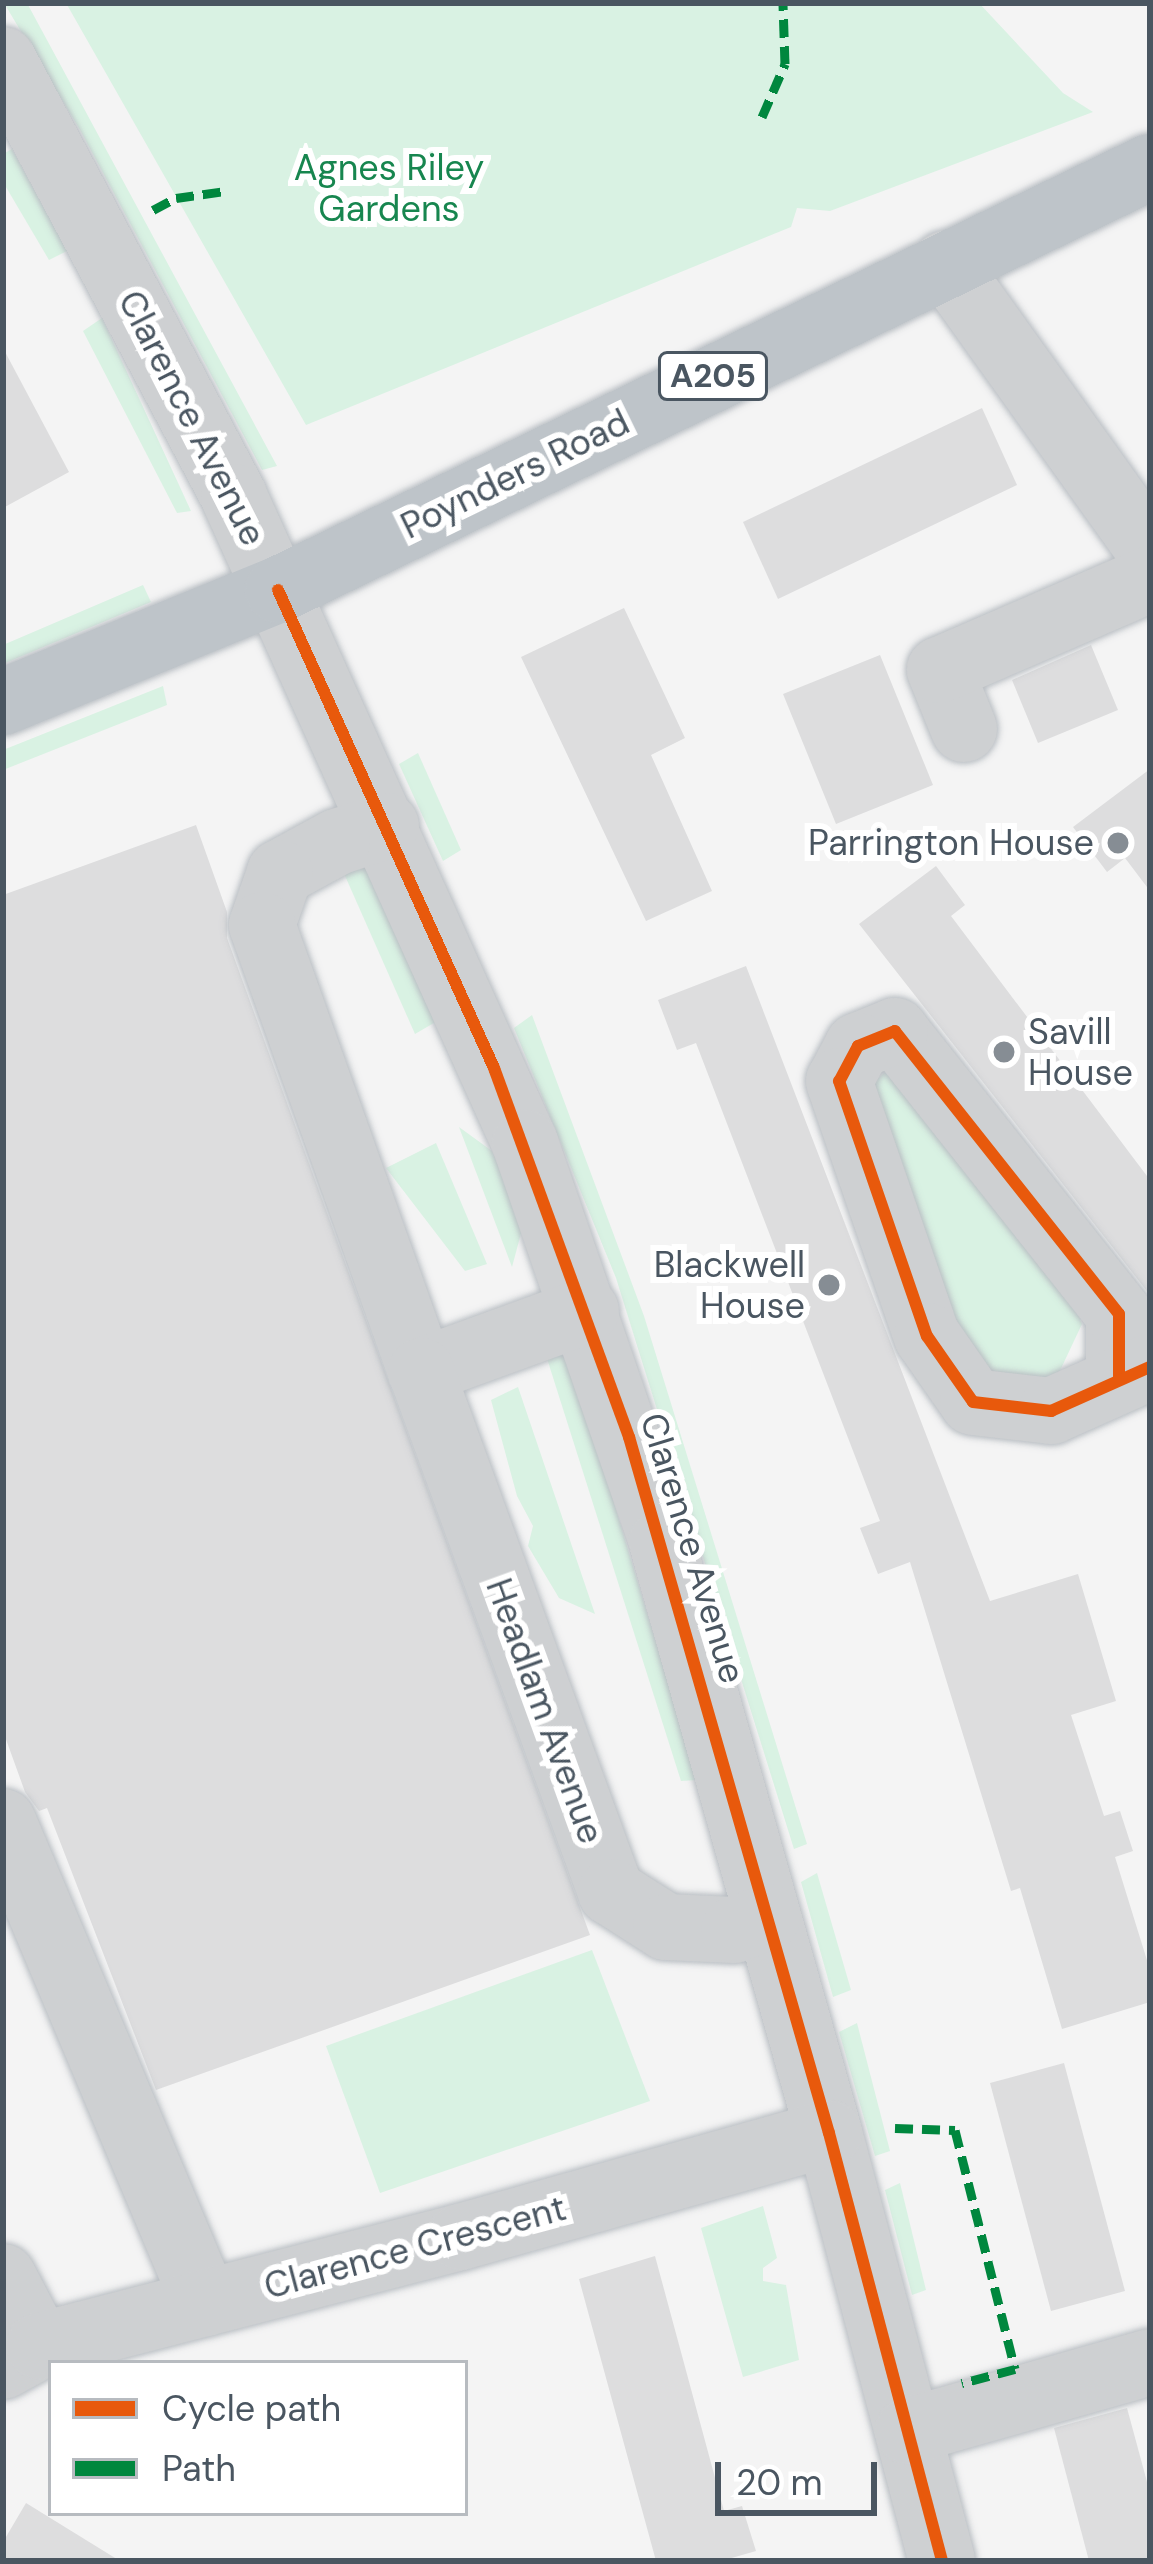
<!DOCTYPE html>
<style>
body{margin:0}
#map{position:relative;width:1153px;height:2564px;overflow:hidden;background:#f4f4f4;font-family:"DM Sans",sans-serif}
div>[style]{position:absolute}
.green>*{inset:0;background:#d9f2e3}
.building>*{inset:0;background:#ddddde}
.roads{filter:drop-shadow(0 0 3px #b9bec3) drop-shadow(0 0 3px #b9bec3)}
.minor>*{height:66px;margin:-33px;padding:0 33px;transform-origin:33px;border-radius:33px;background:#ced0d2}
.highway>*{height:66px;margin:-33px;padding:0 33px;transform-origin:33px;border-radius:33px;background:#bec4c9}
.quiet>*{height:9px;margin-top:-4.5px;transform-origin:0;background:repeating-linear-gradient(90deg,#00873e 0 18px,transparent 0 27px)}
.cycleway>*{height:12px;margin:-6px;padding:0 6px;transform-origin:6px;border-radius:6px;background:#e8590c}
.dots>*{width:33px;height:33px;translate:-50% -50%;box-sizing:border-box;border:6px solid #fff;border-radius:50%}
span{translate:-50% -50%;white-space:nowrap;text-align:center;line-height:1.15;-webkit-text-stroke:12px #fff;paint-order:stroke}
.shield-label span{padding:3px 9px;background:#fff;border:3px solid;border-radius:9px;-webkit-text-stroke-width:0}
.shield-label{font-size:33px;color:#4a5661;font-weight:700}
.park-label{font-size:36px;color:#17864f}
.street-label{font-size:36px;color:#4a5661}
.poi-label{font-size:36px;color:#4a5661}
.right{translate:-100% -50%;text-align:right}
.left{translate:0 -50%;text-align:left}
.frame{position:absolute;inset:0;border:6px solid #4a5661;pointer-events:none}
.legend{position:absolute;left:48px;top:2360px;width:420px;height:156px;box-sizing:border-box;background:#fff;border:3px solid #b7bbc0;margin:0;padding:15px 21px;list-style:none;font-size:36px;color:#4a5661}
.legend li{display:flex;align-items:center;gap:24px;height:60px}
.legend b{width:60px;border:3px solid #b7bbc0}
.scale{position:absolute;left:715px;top:2462px;width:162px;height:54px;box-sizing:border-box;border:6px solid #4a5661;border-top:0;padding-left:15px;font-size:36px;line-height:42px;white-space:nowrap;color:#4a5661;-webkit-text-stroke:9px #fff;paint-order:stroke}
</style>
<div id="map">
<div class="green">
<div style="clip-path:polygon(4px 3px,27px 3px,277px 466px,262px 470px,80px 130px)"></div>
<div style="clip-path:polygon(66px 3px,979px 3px,1063px 93px,1093px 112px,830px 211px,797px 208px,791px 227px,306px 425px)"></div>
<div style="clip-path:polygon(12px 149px,67px 251px,49px 260px,3px 182px,3px 154px)"></div>
<div style="clip-path:polygon(102px 318px,191px 511px,177px 513px,83px 331px)"></div>
<div style="clip-path:polygon(143px 585px,151px 602px,3px 664px,3px 645px)"></div>
<div style="clip-path:polygon(163px 686px,167px 705px,3px 770px,3px 750px)"></div>
<div style="clip-path:polygon(418px 753px,461px 850px,443px 861px,399px 764px)"></div>
<div style="clip-path:polygon(358px 851px,439px 1020px,415px 1034px,338px 860px)"></div>
<div style="clip-path:polygon(532px 1015px,644px 1316px,807px 1844px,794px 1849px,616px 1278px,514px 1028px)"></div>
<div style="clip-path:polygon(884px 1073px,907px 1075px,1062px 1271px,1082px 1324px,1057px 1377px,1015px 1388px,963px 1361px,868px 1088px)"></div>
<div style="clip-path:polygon(459px 1127px,492px 1151px,523px 1226px,512px 1267px)"></div>
<div style="clip-path:polygon(436px 1143px,487px 1264px,465px 1271px,386px 1168px)"></div>
<div style="clip-path:polygon(537px 1327px,568px 1349px,697px 1780px,681px 1781px)"></div>
<div style="clip-path:polygon(518px 1387px,595px 1614px,559px 1598px,528px 1546px,533px 1526px,517px 1496px,491px 1400px)"></div>
<div style="clip-path:polygon(817px 1873px,851px 1990px,833px 1997px,801px 1882px)"></div>
<div style="clip-path:polygon(592px 1950px,650px 2101px,380px 2193px,326px 2046px)"></div>
<div style="clip-path:polygon(857px 2023px,890px 2151px,875px 2156px,839px 2032px)"></div>
<div style="clip-path:polygon(900px 2183px,926px 2290px,912px 2295px,885px 2190px)"></div>
<div style="clip-path:polygon(763px 2206px,777px 2258px,763px 2268px,763px 2281px,786px 2285px,799px 2360px,743px 2377px,701px 2228px)"></div>
</div>
<div class="building">
<div style="clip-path:polygon(3px 348px,69px 472px,3px 508px)"></div>
<div style="clip-path:polygon(982px 408px,1017px 485px,778px 599px,743px 522px)"></div>
<div style="clip-path:polygon(624px 608px,685px 738px,651px 755px,712px 891px,646px 921px,521px 657px)"></div>
<div style="clip-path:polygon(1091px 645px,1118px 710px,1038px 743px,1012px 680px)"></div>
<div style="clip-path:polygon(880px 655px,933px 785px,836px 824px,783px 694px)"></div>
<div style="clip-path:polygon(1150px 769px,1150px 891px,1125px 858px,1107px 872px,1073px 827px)"></div>
<div style="clip-path:polygon(196px 825px,227px 912px,227px 938px,590px 1935px,156px 2090px,47px 1808px,39px 1811px,25px 1792px,3px 1731px,3px 895px)"></div>
<div style="clip-path:polygon(936px 866px,965px 905px,951px 916px,1150px 1180px,1150px 1295px,859px 924px)"></div>
<div style="clip-path:polygon(746px 966px,990px 1601px,1078px 1574px,1116px 1701px,1071px 1715px,1104px 1816px,1120px 1811px,1133px 1851px,1115px 1857px,1150px 1970px,1150px 2002px,1062px 2029px,1020px 1888px,1011px 1891px,910px 1562px,878px 1574px,860px 1528px,880px 1521px,696px 1043px,677px 1050px,658px 1000px)"></div>
<div style="clip-path:polygon(1064px 2063px,1125px 2291px,1051px 2311px,990px 2083px)"></div>
<div style="clip-path:polygon(655px 2256px,724px 2511px,742px 2506px,756px 2551px,721px 2561px,656px 2561px,579px 2279px)"></div>
<div style="clip-path:polygon(1127px 2408px,1150px 2493px,1150px 2561px,1089px 2561px,1054px 2428px)"></div>
<div style="clip-path:polygon(26px 2503px,120px 2561px,3px 2561px,3px 2542px)"></div>
</div>
<div class="roads">
<div class="minor">
<div style="left:3px;top:60px;width:494px;rotate:62.1deg"></div>
<div style="left:234px;top:497px;width:709px;rotate:65.75deg"></div>
<div style="left:525px;top:1143px;width:422px;rotate:71deg"></div>
<div style="left:662px;top:1542px;width:614px;rotate:74.22deg"></div>
<div style="left:829px;top:2133px;width:443px;rotate:75.2deg"></div>
<div style="left:945px;top:264px;width:352px;rotate:54.4deg"></div>
<div style="left:964px;top:729px;width:64px;rotate:-112.1deg"></div>
<div style="left:940px;top:670px;width:229px;rotate:-23.4deg"></div>
<div style="left:386px;top:826px;width:52px;rotate:161.9deg"></div>
<div style="left:337px;top:842px;width:65px;rotate:151.5deg"></div>
<div style="left:280px;top:873px;width:55px;rotate:109.1deg"></div>
<div style="left:262px;top:925px;width:473px;rotate:70.4deg"></div>
<div style="left:586px;top:1311px;width:176px;rotate:160deg"></div>
<div style="left:421px;top:1371px;width:555px;rotate:69.96deg"></div>
<div style="left:611px;top:1892px;width:65px;rotate:32.5deg"></div>
<div style="left:666px;top:1927px;width:68px;rotate:2.5deg"></div>
<div style="left:734px;top:1930px;width:36px;rotate:-21deg"></div>
<div style="left:1119px;top:1378px;width:64px;rotate:-90deg"></div>
<div style="left:1119px;top:1314px;width:361px;rotate:-128.4deg"></div>
<div style="left:895px;top:1031px;width:40px;rotate:158deg"></div>
<div style="left:858px;top:1046px;width:40px;rotate:118deg"></div>
<div style="left:839px;top:1081px;width:270px;rotate:71deg"></div>
<div style="left:927px;top:1336px;width:80px;rotate:55.1deg"></div>
<div style="left:973px;top:1402px;width:79px;rotate:6.6deg"></div>
<div style="left:1051px;top:1411px;width:108px;rotate:-24deg"></div>
<div style="left:3px;top:1822px;width:522px;rotate:67.22deg"></div>
<div style="left:3px;top:2277px;width:78px;rotate:62.4deg"></div>
<div style="left:3px;top:2366px;width:41px;rotate:-29.1deg"></div>
<div style="left:39px;top:2346px;width:435px;rotate:-14.5deg"></div>
<div style="left:460px;top:2237px;width:383px;rotate:-15.7deg"></div>
<div style="left:908px;top:2431px;width:252px;rotate:-15.9deg"></div>
</div>
<div class="highway">
<div style="left:3px;top:702px;width:297px;rotate:-22.2deg"></div>
<div style="left:278px;top:590px;width:969px;rotate:-25.88deg"></div>
</div>
</div>
<div class="quiet">
<div style="left:762px;top:117px;width:58px;rotate:-66.5deg"></div>
<div style="left:785px;top:64px;width:61px;rotate:-91.9deg"></div>
<div style="left:153px;top:210px;width:26px;rotate:-28deg"></div>
<div style="left:176px;top:198px;width:49px;rotate:-8.1deg"></div>
<div style="left:895px;top:2128px;width:60px;rotate:1.9deg"></div>
<div style="left:955px;top:2130px;width:246px;rotate:75.9deg"></div>
<div style="left:1015px;top:2369px;width:55px;rotate:165.2deg"></div>
</div>
<div class="cycleway">
<div style="left:278px;top:590px;width:525px;rotate:65.68deg"></div>
<div style="left:494px;top:1068px;width:393px;rotate:69.9deg"></div>
<div style="left:629px;top:1437px;width:724px;rotate:73.97deg"></div>
<div style="left:829px;top:2133px;width:443px;rotate:75.2deg"></div>
<div style="left:1119px;top:1378px;width:64px;rotate:-90deg"></div>
<div style="left:1119px;top:1314px;width:361px;rotate:-128.4deg"></div>
<div style="left:895px;top:1031px;width:40px;rotate:158deg"></div>
<div style="left:858px;top:1046px;width:40px;rotate:118deg"></div>
<div style="left:839px;top:1081px;width:270px;rotate:71deg"></div>
<div style="left:927px;top:1336px;width:80px;rotate:55.1deg"></div>
<div style="left:973px;top:1402px;width:79px;rotate:6.6deg"></div>
<div style="left:1051px;top:1411px;width:108px;rotate:-24deg"></div>
</div>
<div class="dots">
<div style="left:1118px;top:843px;background:#868d94"></div>
<div style="left:1004px;top:1052px;background:#868d94"></div>
<div style="left:829px;top:1285px;background:#868d94"></div>
</div>
<div class="shield-label">
<span style="left:713px;top:376px">A205</span>
</div>
<div class="park-label">
<span style="left:389px;top:188px">Agnes Riley<br>Gardens</span>
</div>
<div class="street-label">
<span style="left:192px;top:418px;rotate:63deg">Clarence Avenue</span>
<span style="left:515px;top:474px;rotate:-26deg">Poynders Road</span>
<span style="left:693px;top:1548px;rotate:73deg">Clarence Avenue</span>
<span style="left:545px;top:1711px;rotate:70deg">Headlam Avenue</span>
<span style="left:415px;top:2247px;rotate:-15deg">Clarence Crescent</span>
</div>
<div class="poi-label">
<span class="right" style="left:1094px;top:843px">Parrington House</span>
<span class="left" style="left:1028px;top:1052px">Savill<br>House</span>
<span class="right" style="left:805px;top:1285px">Blackwell<br>House</span>
</div>
<div class="frame"></div>
<ul class="legend">
<li><b style="height:15px;background:#e8590c"></b>Cycle path</li>
<li><b style="height:15px;background:#00873e"></b>Path</li>
</ul>
<div class="scale">20 m</div>
</div>
